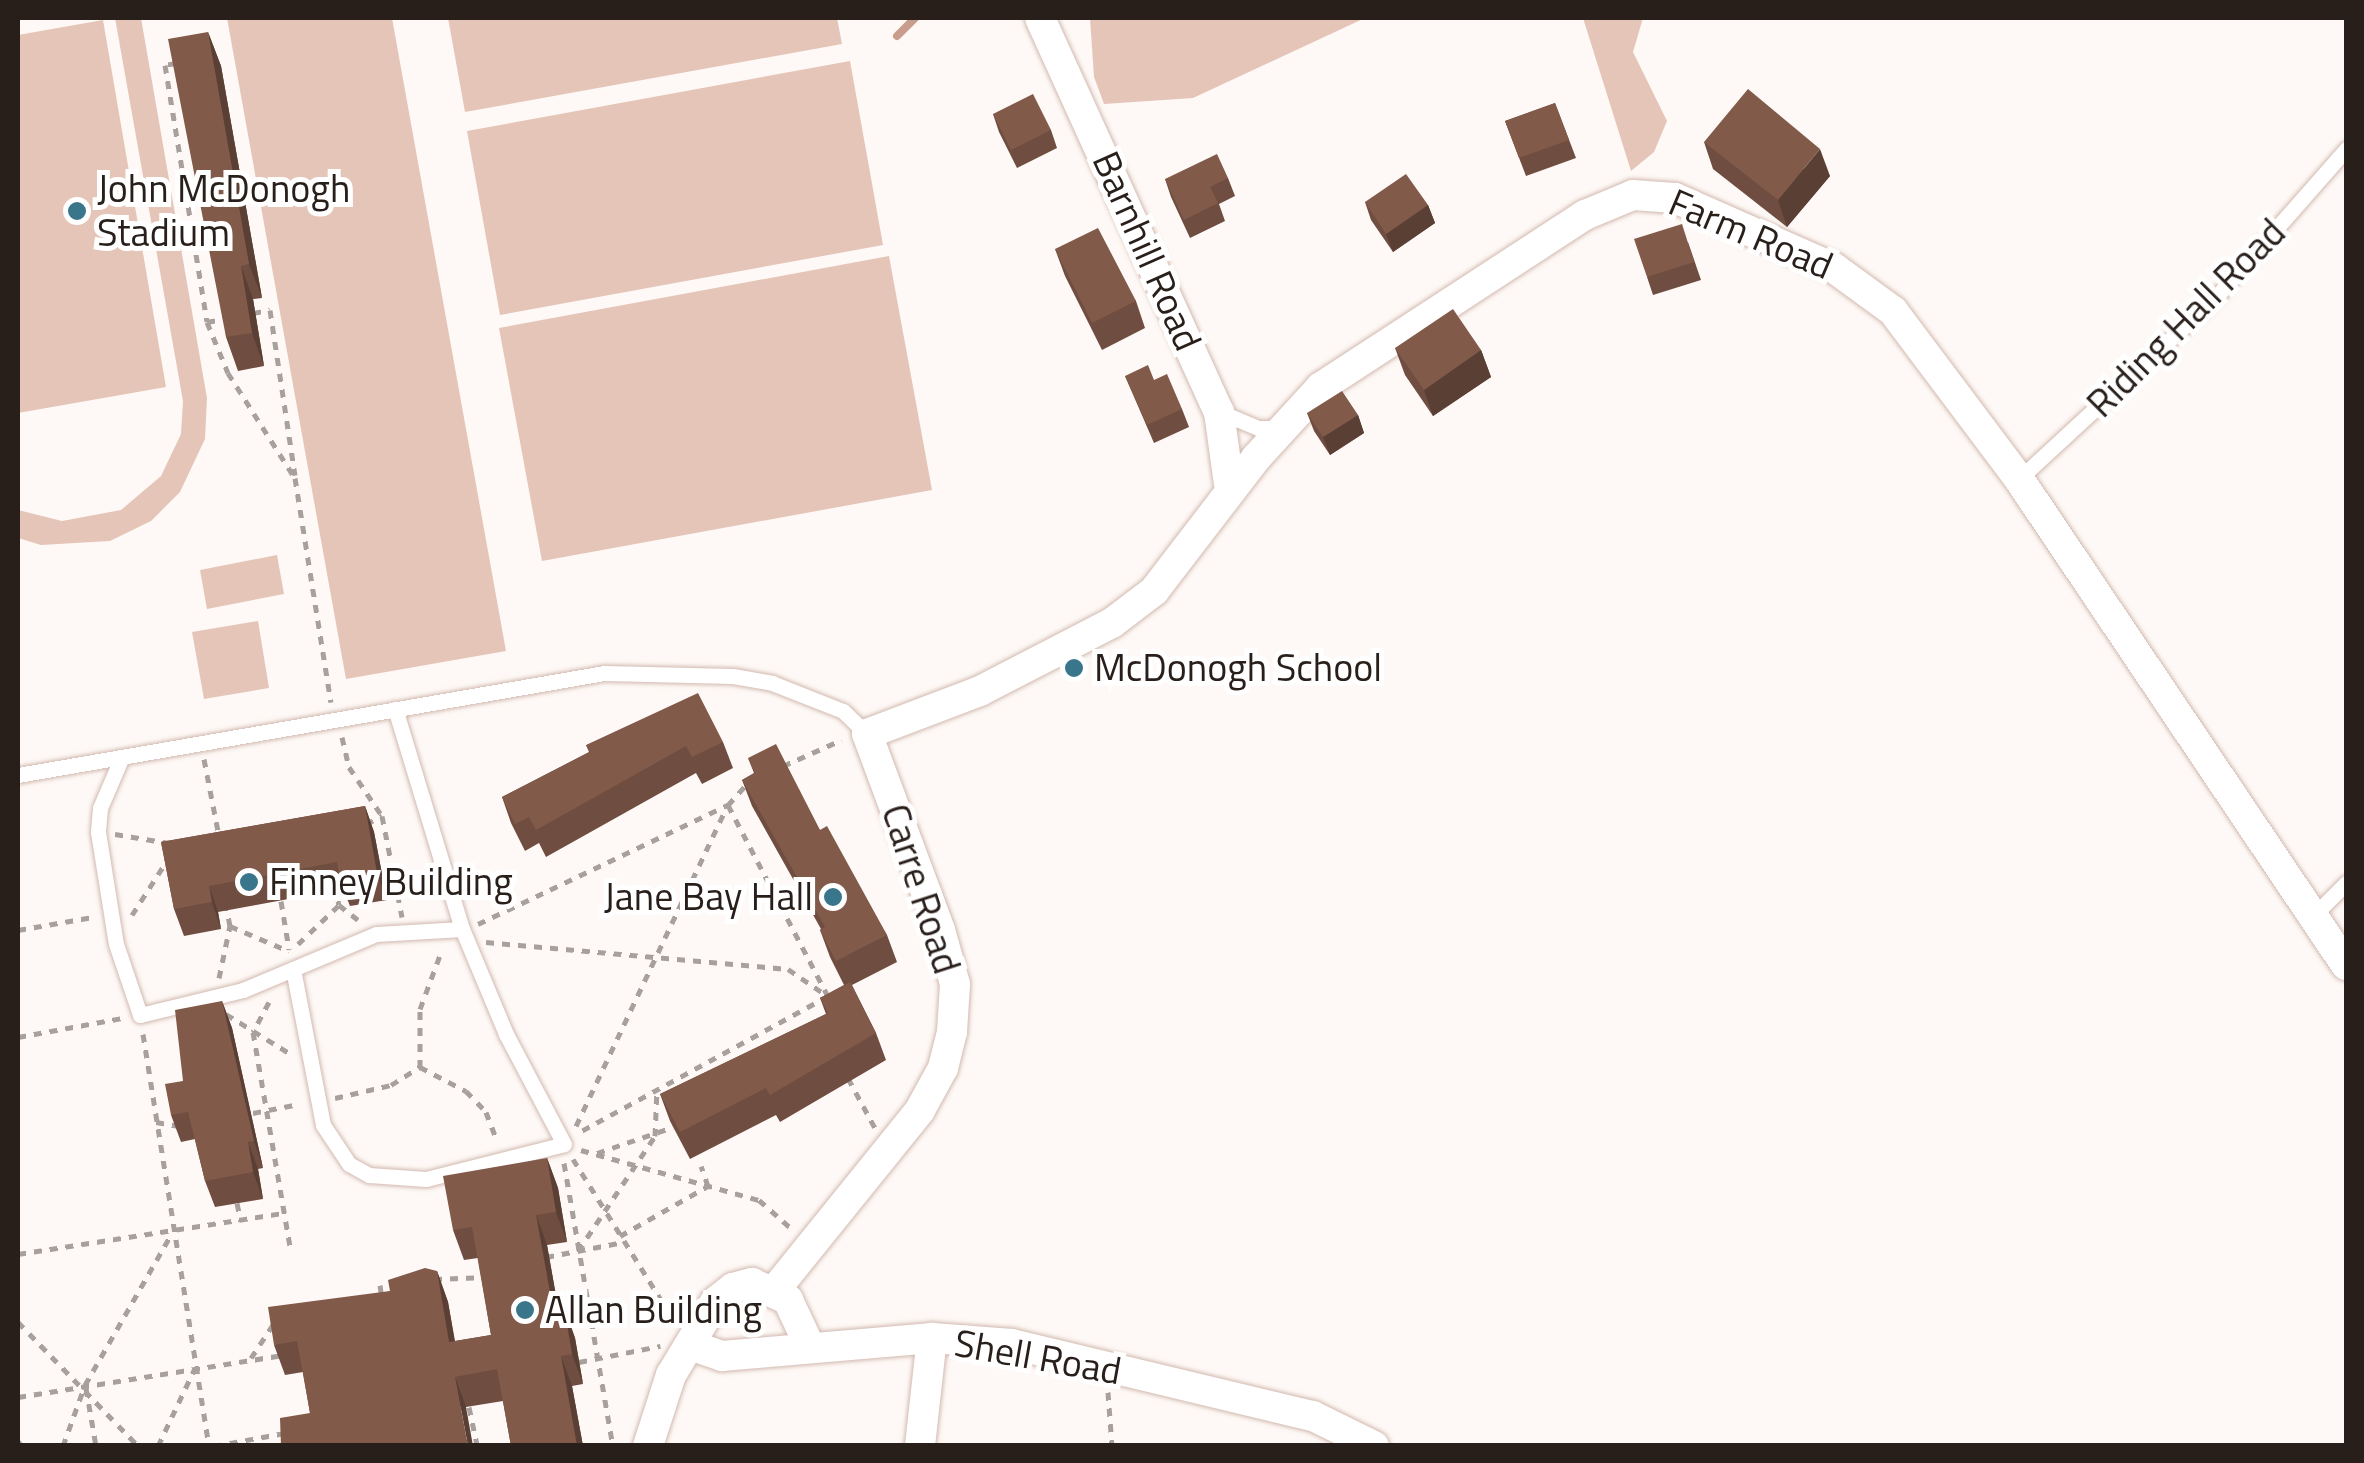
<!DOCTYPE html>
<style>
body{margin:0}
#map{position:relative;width:2364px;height:1463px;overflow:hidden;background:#fef9f6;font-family:"Titillium Web",sans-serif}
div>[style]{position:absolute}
.green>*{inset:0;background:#e5c5b8}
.stream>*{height:8px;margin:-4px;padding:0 4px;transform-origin:4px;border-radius:4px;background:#c89d8b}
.path>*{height:5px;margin-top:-2.5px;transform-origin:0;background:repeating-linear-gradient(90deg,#a7a09d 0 8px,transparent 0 16px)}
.roads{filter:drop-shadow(0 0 2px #d2b9af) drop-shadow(0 0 2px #d2b9af)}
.service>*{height:15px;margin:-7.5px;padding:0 7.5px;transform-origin:7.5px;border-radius:7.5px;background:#fff}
.minor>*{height:30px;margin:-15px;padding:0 15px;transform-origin:15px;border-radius:15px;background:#fff}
.wall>*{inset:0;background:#6f4d40}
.shaded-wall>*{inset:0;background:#5a3f34}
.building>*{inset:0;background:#815a4a}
.dots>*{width:28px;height:28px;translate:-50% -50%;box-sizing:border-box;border:5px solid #fff;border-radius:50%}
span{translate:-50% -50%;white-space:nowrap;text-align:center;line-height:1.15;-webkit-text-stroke:10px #fff;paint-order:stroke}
.poi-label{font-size:38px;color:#281f1b}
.left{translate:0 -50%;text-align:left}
.right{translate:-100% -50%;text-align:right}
.street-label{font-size:38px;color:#281f1b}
.frame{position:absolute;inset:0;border:20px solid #281f1b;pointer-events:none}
</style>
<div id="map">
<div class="green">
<div style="clip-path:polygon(115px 18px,141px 18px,207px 398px,205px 439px,180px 492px,151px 521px,110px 541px,41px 545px,18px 538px,18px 510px,62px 521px,121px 510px,161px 476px,181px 434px,183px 401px)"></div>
<div style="clip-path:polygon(227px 18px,392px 18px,506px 651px,346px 679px)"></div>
<div style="clip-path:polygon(448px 18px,837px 18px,842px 44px,465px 112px)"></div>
<div style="clip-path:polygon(1090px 18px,1365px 18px,1193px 98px,1104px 104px,1094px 77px)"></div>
<div style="clip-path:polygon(1583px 18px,1643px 18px,1633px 52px,1667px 121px,1654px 152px,1631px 171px)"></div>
<div style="clip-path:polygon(103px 20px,166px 387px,18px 413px,18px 35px)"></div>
<div style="clip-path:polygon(850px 61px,883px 245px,500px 315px,467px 131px)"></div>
<div style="clip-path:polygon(889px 256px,932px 490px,542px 561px,499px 328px)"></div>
<div style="clip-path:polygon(277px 555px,284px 594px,207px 609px,200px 570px)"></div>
<div style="clip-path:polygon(258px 621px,269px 688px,204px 699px,192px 632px)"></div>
</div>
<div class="stream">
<div style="left:897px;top:36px;width:25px;rotate:-45deg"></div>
</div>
<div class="path">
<div style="left:176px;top:63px;width:11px;rotate:170deg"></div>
<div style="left:165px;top:65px;width:260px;rotate:80.7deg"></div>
<div style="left:207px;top:322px;width:55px;rotate:67.6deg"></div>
<div style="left:228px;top:373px;width:125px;rotate:57.5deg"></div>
<div style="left:295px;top:478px;width:227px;rotate:80.9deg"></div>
<div style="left:253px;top:313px;width:17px;rotate:-10deg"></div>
<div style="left:270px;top:310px;width:167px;rotate:81.4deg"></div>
<div style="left:207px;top:322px;width:20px;rotate:-11deg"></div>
<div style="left:342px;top:737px;width:31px;rotate:77deg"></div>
<div style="left:349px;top:767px;width:59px;rotate:56deg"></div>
<div style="left:382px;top:816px;width:103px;rotate:78.8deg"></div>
<div style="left:204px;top:759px;width:78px;rotate:79deg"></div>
<div style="left:783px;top:766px;width:64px;rotate:-24.1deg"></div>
<div style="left:366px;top:824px;width:18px;rotate:-27deg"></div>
<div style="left:115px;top:834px;width:55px;rotate:9.5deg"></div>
<div style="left:335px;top:885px;width:20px;rotate:79deg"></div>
<div style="left:339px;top:905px;width:24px;rotate:38deg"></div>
<div style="left:281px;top:901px;width:49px;rotate:80.5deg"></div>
<div style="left:132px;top:915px;width:67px;rotate:-57.3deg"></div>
<div style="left:478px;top:924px;width:277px;rotate:-25.5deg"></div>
<div style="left:728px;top:805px;width:216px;rotate:62.4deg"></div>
<div style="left:828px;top:996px;width:285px;rotate:151.3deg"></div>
<div style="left:230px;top:926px;width:64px;rotate:23deg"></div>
<div style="left:18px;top:930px;width:76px;rotate:-9.8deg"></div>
<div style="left:486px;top:942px;width:303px;rotate:5.1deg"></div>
<div style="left:788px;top:969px;width:46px;rotate:34.4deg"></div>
<div style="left:298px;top:944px;width:57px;rotate:-43.6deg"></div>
<div style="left:219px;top:978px;width:53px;rotate:-78.1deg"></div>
<div style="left:230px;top:926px;width:21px;rotate:-101deg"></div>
<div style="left:269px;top:1002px;width:34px;rotate:118deg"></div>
<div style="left:253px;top:1032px;width:222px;rotate:80.2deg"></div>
<div style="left:226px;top:1014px;width:74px;rotate:31.8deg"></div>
<div style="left:143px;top:1034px;width:417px;rotate:80.9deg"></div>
<div style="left:18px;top:1037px;width:107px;rotate:-10.3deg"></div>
<div style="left:420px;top:1067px;width:58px;rotate:-90deg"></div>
<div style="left:420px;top:1009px;width:63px;rotate:-69.6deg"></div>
<div style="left:420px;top:1067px;width:52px;rotate:27.6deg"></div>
<div style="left:466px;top:1091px;width:29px;rotate:46deg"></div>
<div style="left:486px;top:1112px;width:30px;rotate:69deg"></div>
<div style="left:848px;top:1078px;width:57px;rotate:61.6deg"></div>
<div style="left:335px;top:1098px;width:57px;rotate:-13.1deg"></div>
<div style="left:391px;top:1085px;width:34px;rotate:-32deg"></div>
<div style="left:253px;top:1113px;width:47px;rotate:-11.1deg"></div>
<div style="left:156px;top:1122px;width:22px;rotate:10deg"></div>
<div style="left:576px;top:1126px;width:355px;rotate:-64.7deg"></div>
<div style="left:728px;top:805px;width:28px;rotate:-48deg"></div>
<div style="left:581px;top:1150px;width:185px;rotate:15.7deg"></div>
<div style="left:759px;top:1200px;width:44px;rotate:41.3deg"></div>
<div style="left:597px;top:1153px;width:80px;rotate:-18.9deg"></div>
<div style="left:573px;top:1159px;width:189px;rotate:58deg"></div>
<div style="left:564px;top:1163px;width:287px;rotate:80.2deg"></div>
<div style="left:237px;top:1203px;width:19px;rotate:78deg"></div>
<div style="left:620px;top:1236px;width:101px;rotate:-29.6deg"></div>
<div style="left:708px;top:1186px;width:21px;rotate:-109deg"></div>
<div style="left:578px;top:1251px;width:138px;rotate:-56.2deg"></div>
<div style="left:655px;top:1136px;width:48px;rotate:-87.6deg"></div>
<div style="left:18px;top:1254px;width:269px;rotate:-8.8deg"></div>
<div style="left:546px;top:1257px;width:79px;rotate:-10.9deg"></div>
<div style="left:434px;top:1279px;width:53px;rotate:-2.2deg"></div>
<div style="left:380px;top:1285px;width:14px;rotate:82deg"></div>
<div style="left:18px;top:1322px;width:173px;rotate:45.9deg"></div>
<div style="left:251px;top:1358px;width:42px;rotate:-56.7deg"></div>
<div style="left:579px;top:1362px;width:83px;rotate:-11.2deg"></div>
<div style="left:86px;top:1388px;width:59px;rotate:80.2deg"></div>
<div style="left:1108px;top:1392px;width:54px;rotate:85.8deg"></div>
<div style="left:18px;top:1397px;width:267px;rotate:-9deg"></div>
<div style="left:469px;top:1407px;width:40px;rotate:78deg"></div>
<div style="left:18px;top:1441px;width:6px;rotate:51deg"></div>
<div style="left:63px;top:1446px;width:65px;rotate:-70.2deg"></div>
<div style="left:85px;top:1385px;width:173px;rotate:-60.2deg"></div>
<div style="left:158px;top:1446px;width:86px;rotate:-64.6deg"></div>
<div style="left:214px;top:1446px;width:72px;rotate:-10.4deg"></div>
</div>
<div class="roads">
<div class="service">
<div style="left:1220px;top:412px;width:41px;rotate:22.8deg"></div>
<div style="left:1258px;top:428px;width:24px"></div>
<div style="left:2019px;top:479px;width:270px;rotate:-42.7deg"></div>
<div style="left:2217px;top:296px;width:196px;rotate:-48.7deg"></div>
<div style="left:121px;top:759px;width:53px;rotate:113.2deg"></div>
<div style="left:100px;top:808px;width:24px;rotate:95deg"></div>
<div style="left:98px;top:832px;width:113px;rotate:80.9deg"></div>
<div style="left:116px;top:944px;width:75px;rotate:71.3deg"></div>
<div style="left:140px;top:1015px;width:106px;rotate:-13.6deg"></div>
<div style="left:243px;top:990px;width:144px;rotate:-22.8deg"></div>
<div style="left:376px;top:934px;width:86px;rotate:-3.3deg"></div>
<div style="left:18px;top:775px;width:595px;rotate:-9.87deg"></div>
<div style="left:604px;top:673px;width:129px;rotate:1.3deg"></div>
<div style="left:733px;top:676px;width:40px;rotate:10deg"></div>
<div style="left:772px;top:683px;width:76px;rotate:21.5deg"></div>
<div style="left:843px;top:711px;width:33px;rotate:44deg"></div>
<div style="left:2313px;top:916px;width:47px;rotate:-45deg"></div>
<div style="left:293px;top:969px;width:159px;rotate:79.1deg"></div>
<div style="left:323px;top:1125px;width:47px;rotate:56.3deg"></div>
<div style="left:349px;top:1164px;width:23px;rotate:29deg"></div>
<div style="left:369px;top:1175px;width:57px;rotate:4deg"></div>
<div style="left:426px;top:1179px;width:142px;rotate:-14.2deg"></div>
<div style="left:564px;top:1144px;width:124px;rotate:-117.8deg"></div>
<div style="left:506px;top:1034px;width:114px;rotate:-112.7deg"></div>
<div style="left:462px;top:929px;width:230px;rotate:-106.9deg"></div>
</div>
<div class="minor">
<div style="left:1040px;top:18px;width:433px;rotate:65.6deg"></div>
<div style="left:1219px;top:412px;width:80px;rotate:82.1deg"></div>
<div style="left:775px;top:1290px;width:231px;rotate:-51.1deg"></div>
<div style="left:920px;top:1110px;width:48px;rotate:-61.3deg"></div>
<div style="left:943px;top:1068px;width:37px;rotate:-76deg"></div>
<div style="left:952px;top:1032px;width:48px;rotate:-86.4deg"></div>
<div style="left:955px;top:984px;width:56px;rotate:-105.5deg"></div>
<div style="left:940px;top:930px;width:209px;rotate:-110.4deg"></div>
<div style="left:867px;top:734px;width:121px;rotate:-20.8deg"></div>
<div style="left:980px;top:691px;width:148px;rotate:-27.3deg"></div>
<div style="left:1112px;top:623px;width:53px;rotate:-37.3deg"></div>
<div style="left:1154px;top:591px;width:168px;rotate:-52.5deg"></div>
<div style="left:1256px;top:458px;width:96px;rotate:-47.5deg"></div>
<div style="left:1321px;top:387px;width:315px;rotate:-33.1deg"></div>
<div style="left:1585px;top:215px;width:52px;rotate:-22.6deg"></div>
<div style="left:1633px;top:195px;width:42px;rotate:4.1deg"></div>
<div style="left:1675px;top:198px;width:174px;rotate:23.8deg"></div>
<div style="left:1834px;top:268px;width:73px;rotate:36.1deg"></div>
<div style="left:1893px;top:311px;width:210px;rotate:53.1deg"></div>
<div style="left:2019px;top:479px;width:586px;rotate:56.07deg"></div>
<div style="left:693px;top:1346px;width:31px;rotate:19deg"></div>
<div style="left:722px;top:1356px;width:211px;rotate:-4.9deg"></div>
<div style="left:932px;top:1338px;width:80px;rotate:4.3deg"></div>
<div style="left:1012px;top:1344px;width:309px;rotate:13.5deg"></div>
<div style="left:1313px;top:1416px;width:68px;rotate:26.2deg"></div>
<div style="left:648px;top:1446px;width:75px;rotate:-72.1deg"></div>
<div style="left:671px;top:1375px;width:85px;rotate:-58.9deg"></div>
<div style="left:715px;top:1302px;width:23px;rotate:-38deg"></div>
<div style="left:733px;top:1288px;width:20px;rotate:-15deg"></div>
<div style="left:752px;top:1283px;width:40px;rotate:25deg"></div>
<div style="left:788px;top:1300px;width:52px;rotate:64.9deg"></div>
<div style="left:920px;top:1446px;width:109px;rotate:-83.7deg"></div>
</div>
</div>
<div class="wall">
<div style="clip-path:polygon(208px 32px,221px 66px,262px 298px,253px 299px,264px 366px,238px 371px,226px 337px)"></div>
<div style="clip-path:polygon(1555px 103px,1576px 158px,1526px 176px,1505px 121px)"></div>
<div style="clip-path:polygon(993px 114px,1051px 130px,1057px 148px,1017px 168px,999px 132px)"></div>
<div style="clip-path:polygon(1704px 142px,1830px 176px,1787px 227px,1713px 169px)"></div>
<div style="clip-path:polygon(1228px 178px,1235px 196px,1219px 204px,1225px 221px,1190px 238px,1171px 197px,1165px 179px)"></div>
<div style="clip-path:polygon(1365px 202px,1428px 205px,1435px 223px,1393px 252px,1371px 220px)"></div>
<div style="clip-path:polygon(1688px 242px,1701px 280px,1653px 295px,1647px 277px)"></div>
<div style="clip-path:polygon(1055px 249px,1136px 301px,1145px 328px,1102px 350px,1065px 276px)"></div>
<div style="clip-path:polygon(1395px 348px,1481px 350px,1491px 377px,1433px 416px,1405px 375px)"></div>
<div style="clip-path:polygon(1125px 376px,1154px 380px,1182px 409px,1189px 427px,1154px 443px)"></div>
<div style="clip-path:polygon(1307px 413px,1358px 415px,1364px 433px,1330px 455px,1314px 431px)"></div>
<div style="clip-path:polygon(723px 742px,733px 768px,702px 784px,696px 773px,546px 857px,539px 843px,525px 851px,511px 823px,502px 797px,589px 752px,586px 745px)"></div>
<div style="clip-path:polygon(748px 758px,820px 830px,887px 935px,897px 962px,852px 985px,876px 1033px,886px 1060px,780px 1122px,776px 1115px,690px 1159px,670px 1121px,660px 1094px,826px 1014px,820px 998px,844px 985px,830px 957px,820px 930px,821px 929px,752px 806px,742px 780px,754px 773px)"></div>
<div style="clip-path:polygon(365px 806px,374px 832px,387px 900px,350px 906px,343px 889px,218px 912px,221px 929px,184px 936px,174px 909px,161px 842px)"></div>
<div style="clip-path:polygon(222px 1001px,232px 1028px,263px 1168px,258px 1169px,263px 1199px,215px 1207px,205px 1181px,195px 1139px,181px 1142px,171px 1115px,183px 1081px)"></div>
<div style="clip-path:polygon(547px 1158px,558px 1188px,567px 1242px,547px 1245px,558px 1308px,564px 1307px,575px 1338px,583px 1384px,572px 1386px,583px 1446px,511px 1446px,503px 1401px,466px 1407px,310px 1413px,303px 1372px,285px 1375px,274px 1345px,390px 1291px,437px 1271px,448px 1302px,455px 1341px,491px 1335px,478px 1258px,464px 1260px,453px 1230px)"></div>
</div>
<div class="shaded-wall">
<div style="clip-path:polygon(208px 32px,221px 66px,262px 298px,249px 264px)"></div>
<div style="clip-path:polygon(1820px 149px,1830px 176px,1787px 227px,1778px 200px)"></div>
<div style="clip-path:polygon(1428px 205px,1435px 223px,1393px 252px,1386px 234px)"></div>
<div style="clip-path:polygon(241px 266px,253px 299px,264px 366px,252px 333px)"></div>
<div style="clip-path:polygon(1481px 350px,1491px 377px,1433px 416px,1424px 390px)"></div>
<div style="clip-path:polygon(1358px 415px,1364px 433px,1330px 455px,1323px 437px)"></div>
<div style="clip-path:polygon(365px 806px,374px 832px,387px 900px,377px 873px)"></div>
<div style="clip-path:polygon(209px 886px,218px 912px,221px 929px,212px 902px)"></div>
<div style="clip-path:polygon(222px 1001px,232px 1028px,263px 1168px,254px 1141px)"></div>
<div style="clip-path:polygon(248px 1142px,258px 1169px,263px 1199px,253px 1172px)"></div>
<div style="clip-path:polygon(547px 1158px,558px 1188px,567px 1242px,556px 1212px)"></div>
<div style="clip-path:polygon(536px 1215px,547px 1245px,564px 1340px,553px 1309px)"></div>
<div style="clip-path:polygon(437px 1271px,448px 1302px,460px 1373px,449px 1342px)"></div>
<div style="clip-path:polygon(564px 1307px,575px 1338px,583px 1384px,572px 1354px)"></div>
<div style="clip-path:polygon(561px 1356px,572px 1386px,583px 1446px,577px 1446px)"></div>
<div style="clip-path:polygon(455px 1377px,466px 1407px,473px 1446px,468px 1446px)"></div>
</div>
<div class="building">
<div style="clip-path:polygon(208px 32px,249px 264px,241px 266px,252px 333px,226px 337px,168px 39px)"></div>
<div style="clip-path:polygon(1748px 89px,1820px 149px,1778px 200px,1704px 142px)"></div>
<div style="clip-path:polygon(1033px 94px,1051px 130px,1011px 150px,993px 114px)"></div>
<div style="clip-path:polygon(1555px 103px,1569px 140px,1519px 158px,1505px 121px)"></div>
<div style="clip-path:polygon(1217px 154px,1228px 178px,1210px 187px,1218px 203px,1184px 220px,1165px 179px)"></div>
<div style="clip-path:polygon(1406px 174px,1428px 205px,1386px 234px,1365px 202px)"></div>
<div style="clip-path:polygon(1682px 224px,1694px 262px,1647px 277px,1634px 239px)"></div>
<div style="clip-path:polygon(1098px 228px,1136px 301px,1092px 323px,1055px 249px)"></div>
<div style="clip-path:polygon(1453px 309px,1481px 350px,1424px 390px,1395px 348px)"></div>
<div style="clip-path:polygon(1148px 365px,1154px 380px,1167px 374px,1182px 409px,1147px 425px,1125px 376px)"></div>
<div style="clip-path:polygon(1342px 391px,1358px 415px,1323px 437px,1307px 413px)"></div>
<div style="clip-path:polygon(698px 693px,723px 742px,692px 757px,686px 746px,536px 830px,529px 817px,515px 824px,502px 797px,590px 752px,586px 745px)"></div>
<div style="clip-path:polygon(776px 744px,820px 830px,827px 826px,887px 935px,836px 961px,820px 930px,825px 927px,742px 780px,755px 773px,748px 758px)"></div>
<div style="clip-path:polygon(365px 806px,377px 873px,340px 880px,337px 862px,209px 886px,212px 902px,174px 909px,161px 842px)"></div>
<div style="clip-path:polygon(850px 982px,876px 1033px,770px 1095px,766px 1088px,680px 1132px,660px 1094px,828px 1013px,820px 998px)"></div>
<div style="clip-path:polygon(222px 1001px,254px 1141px,248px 1142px,253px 1172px,205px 1181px,188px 1112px,171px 1115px,165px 1084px,183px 1081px,175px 1010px)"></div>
<div style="clip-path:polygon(547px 1158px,556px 1212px,536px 1215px,553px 1309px,564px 1307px,572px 1354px,561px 1356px,577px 1446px,511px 1446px,497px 1369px,455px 1377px,468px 1446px,281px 1446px,280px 1418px,310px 1413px,297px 1341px,274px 1345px,268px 1307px,390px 1291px,388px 1280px,425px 1268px,437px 1271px,449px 1342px,491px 1335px,472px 1227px,453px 1230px,443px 1176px)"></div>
</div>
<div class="dots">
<div style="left:77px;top:211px;background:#39768c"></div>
<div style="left:1074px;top:668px;background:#39768c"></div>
<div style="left:249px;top:882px;background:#39768c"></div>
<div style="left:833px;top:897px;background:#39768c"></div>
<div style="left:525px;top:1310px;background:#39768c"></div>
</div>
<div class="poi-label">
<span class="left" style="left:97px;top:211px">John McDonogh<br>Stadium</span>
<span class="left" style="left:1094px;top:668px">McDonogh School</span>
<span class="left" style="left:269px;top:882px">Finney Building</span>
<span class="right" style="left:813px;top:897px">Jane Bay Hall</span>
<span class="left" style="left:545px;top:1310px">Allan Building</span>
</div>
<div class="street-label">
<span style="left:1751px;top:234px;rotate:23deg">Farm Road</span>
<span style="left:1147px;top:251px;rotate:66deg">Barnhill Road</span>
<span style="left:2186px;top:318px;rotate:-45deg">Riding Hall Road</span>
<span style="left:921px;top:889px;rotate:72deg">Carre Road</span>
<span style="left:1038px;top:1357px;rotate:10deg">Shell Road</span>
</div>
<div class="frame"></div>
</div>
